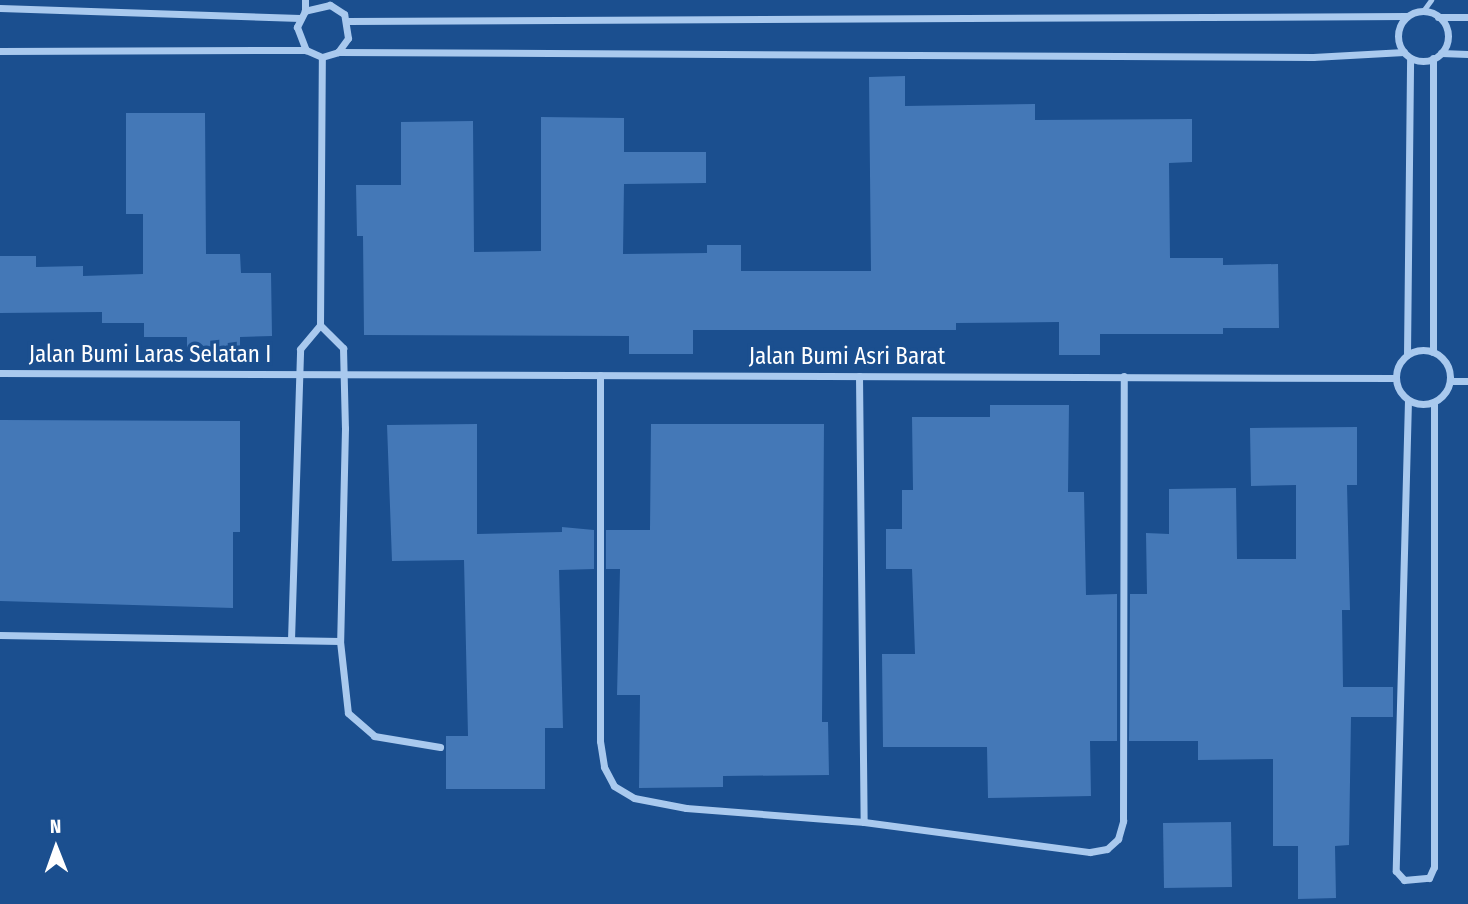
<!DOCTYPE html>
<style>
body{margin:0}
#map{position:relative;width:1468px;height:904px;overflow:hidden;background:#1b4f8f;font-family:"Fira Sans Condensed",sans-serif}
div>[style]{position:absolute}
.building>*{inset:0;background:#4478b7}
.service>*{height:5px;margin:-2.5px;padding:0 2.5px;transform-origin:2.5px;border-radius:2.5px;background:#a9c9ee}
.minor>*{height:7px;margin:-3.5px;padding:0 3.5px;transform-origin:3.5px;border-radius:3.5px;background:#a9c9ee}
.minor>.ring{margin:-3.5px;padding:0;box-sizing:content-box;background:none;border:7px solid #a9c9ee;border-radius:50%}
span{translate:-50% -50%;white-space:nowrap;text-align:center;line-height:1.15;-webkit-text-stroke:7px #1b4f8f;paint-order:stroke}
.street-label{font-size:23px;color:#fff}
.north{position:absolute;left:21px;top:813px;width:70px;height:70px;-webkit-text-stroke:5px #1b4f8f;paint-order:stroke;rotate:359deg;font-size:19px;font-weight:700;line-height:28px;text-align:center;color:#fff}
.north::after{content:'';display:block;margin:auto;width:24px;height:32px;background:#fff;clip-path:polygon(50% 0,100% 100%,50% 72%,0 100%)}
</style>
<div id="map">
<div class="building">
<div style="clip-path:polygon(905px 76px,905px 106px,1035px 104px,1035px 120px,1192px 119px,1192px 162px,1169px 163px,1170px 258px,1223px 258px,1223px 265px,1278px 264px,1279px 328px,1223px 328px,1223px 334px,1100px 334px,1100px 355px,1059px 355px,1059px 322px,956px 323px,956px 330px,693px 330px,693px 354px,629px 354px,629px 336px,364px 335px,363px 236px,357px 236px,356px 185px,401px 185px,401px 122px,473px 121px,474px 252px,541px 251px,541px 117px,624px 118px,624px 152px,706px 152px,706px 183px,624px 184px,623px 254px,707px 253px,707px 245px,741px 245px,741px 271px,871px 271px,869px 77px)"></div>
<div style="clip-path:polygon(126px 113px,205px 113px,206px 254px,240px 254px,241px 273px,271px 273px,272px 336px,240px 337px,240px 349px,187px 349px,187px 337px,144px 337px,144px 323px,102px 323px,102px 312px,0 313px,0 256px,36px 256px,36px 267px,83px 266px,83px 276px,143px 274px,143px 214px,126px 214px)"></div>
<div style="clip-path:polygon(990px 405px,1069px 405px,1068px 492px,1084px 492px,1086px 595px,1117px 594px,1117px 741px,1090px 741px,1091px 796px,988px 798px,987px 747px,883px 747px,882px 654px,915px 654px,912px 569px,886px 569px,886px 529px,902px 529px,902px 490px,913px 490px,912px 417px,990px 417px)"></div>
<div style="clip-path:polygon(0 420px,240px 421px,240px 532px,233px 532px,233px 608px,0 601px)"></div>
<div style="clip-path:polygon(477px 424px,477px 534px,562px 532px,562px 527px,594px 530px,594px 569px,559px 570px,563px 728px,545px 728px,545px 789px,446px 789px,446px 736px,468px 736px,464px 560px,392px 561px,387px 425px)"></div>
<div style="clip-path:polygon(651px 424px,824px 424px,822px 722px,828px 722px,829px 775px,723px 776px,723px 787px,639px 788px,640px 695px,617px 695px,620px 569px,606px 569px,606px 530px,650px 530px)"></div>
<div style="clip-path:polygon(1357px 427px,1357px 485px,1347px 485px,1350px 610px,1342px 610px,1343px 687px,1393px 687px,1393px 717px,1351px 717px,1349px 845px,1335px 846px,1336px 898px,1298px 899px,1298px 846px,1273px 846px,1273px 759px,1198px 760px,1198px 741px,1129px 741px,1130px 594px,1147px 594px,1146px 533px,1169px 534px,1169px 489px,1236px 488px,1237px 559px,1296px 559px,1296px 485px,1251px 486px,1250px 428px)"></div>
<div style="clip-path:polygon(1231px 822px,1232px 887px,1164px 888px,1163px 823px)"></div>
</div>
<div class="service">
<div style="left:1423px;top:11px;width:14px;rotate:-54deg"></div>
</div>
<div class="minor">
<div style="left:0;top:8px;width:300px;rotate:1.9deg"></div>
<div style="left:305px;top:11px;width:11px;rotate:-90deg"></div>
<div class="ring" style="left:1398px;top:11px;width:43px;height:43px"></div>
<div style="left:1438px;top:17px;width:30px"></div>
<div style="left:348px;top:21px;width:1059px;rotate:-0.27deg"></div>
<div style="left:0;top:51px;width:306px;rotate:-0.2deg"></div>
<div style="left:306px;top:50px;width:17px;rotate:24deg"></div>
<div style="left:322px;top:57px;width:17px;rotate:-17deg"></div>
<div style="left:338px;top:52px;width:17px;rotate:-54deg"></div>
<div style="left:348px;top:38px;width:24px;rotate:-99deg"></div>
<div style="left:344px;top:14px;width:17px;rotate:-147deg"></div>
<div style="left:330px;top:5px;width:26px;rotate:167deg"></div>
<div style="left:305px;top:11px;width:18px;rotate:117deg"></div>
<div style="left:297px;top:27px;width:25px;rotate:69deg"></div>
<div style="left:338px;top:52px;width:975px;rotate:0.29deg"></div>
<div style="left:1313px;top:57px;width:91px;rotate:-3.1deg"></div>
<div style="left:1441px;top:53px;width:27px;rotate:2deg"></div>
<div style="left:320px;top:325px;width:33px;rotate:45deg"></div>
<div style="left:343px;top:348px;width:80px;rotate:88.6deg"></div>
<div style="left:345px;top:428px;width:213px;rotate:91.3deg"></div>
<div style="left:340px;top:641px;width:72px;rotate:83.7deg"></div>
<div style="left:348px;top:713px;width:35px;rotate:41deg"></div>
<div style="left:374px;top:736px;width:67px;rotate:9.5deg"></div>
<div class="ring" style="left:1396px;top:350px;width:47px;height:47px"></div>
<div style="left:1433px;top:352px;width:294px;rotate:-90deg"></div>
<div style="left:1407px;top:355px;width:297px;rotate:-89.4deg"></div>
<div style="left:0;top:373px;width:1395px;rotate:0.21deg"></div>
<div style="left:600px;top:375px;width:366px;rotate:90deg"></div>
<div style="left:600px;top:741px;width:26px;rotate:81deg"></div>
<div style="left:604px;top:767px;width:21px;rotate:62deg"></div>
<div style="left:614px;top:786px;width:23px;rotate:31deg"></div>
<div style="left:634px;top:798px;width:53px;rotate:10.9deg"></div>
<div style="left:686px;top:808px;width:179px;rotate:4.5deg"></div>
<div style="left:864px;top:822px;width:228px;rotate:7.6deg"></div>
<div style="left:1090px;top:852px;width:17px;rotate:-10deg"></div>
<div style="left:1107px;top:849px;width:15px;rotate:-42deg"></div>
<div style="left:1118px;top:839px;width:19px;rotate:-74deg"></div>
<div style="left:1123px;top:821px;width:445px;rotate:-89.9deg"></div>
<div style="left:859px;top:376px;width:446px;rotate:89.4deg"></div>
<div style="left:1450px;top:381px;width:18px"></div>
<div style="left:1408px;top:400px;width:471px;rotate:91.5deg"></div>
<div style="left:1396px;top:871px;width:12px;rotate:48deg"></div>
<div style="left:1404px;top:880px;width:25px;rotate:-5deg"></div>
<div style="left:1429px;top:878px;width:12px;rotate:-66deg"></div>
<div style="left:1434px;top:867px;width:465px;rotate:-90deg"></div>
<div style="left:0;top:635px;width:340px;rotate:1deg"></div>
<div style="left:291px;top:640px;width:291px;rotate:-88.2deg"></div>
<div style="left:300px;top:349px;width:31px;rotate:-50deg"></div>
<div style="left:320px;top:325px;width:268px;rotate:-89.6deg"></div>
</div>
<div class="street-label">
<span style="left:150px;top:354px">Jalan Bumi Laras Selatan I</span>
<span style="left:847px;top:356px">Jalan Bumi Asri Barat</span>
</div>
<div class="north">N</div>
</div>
